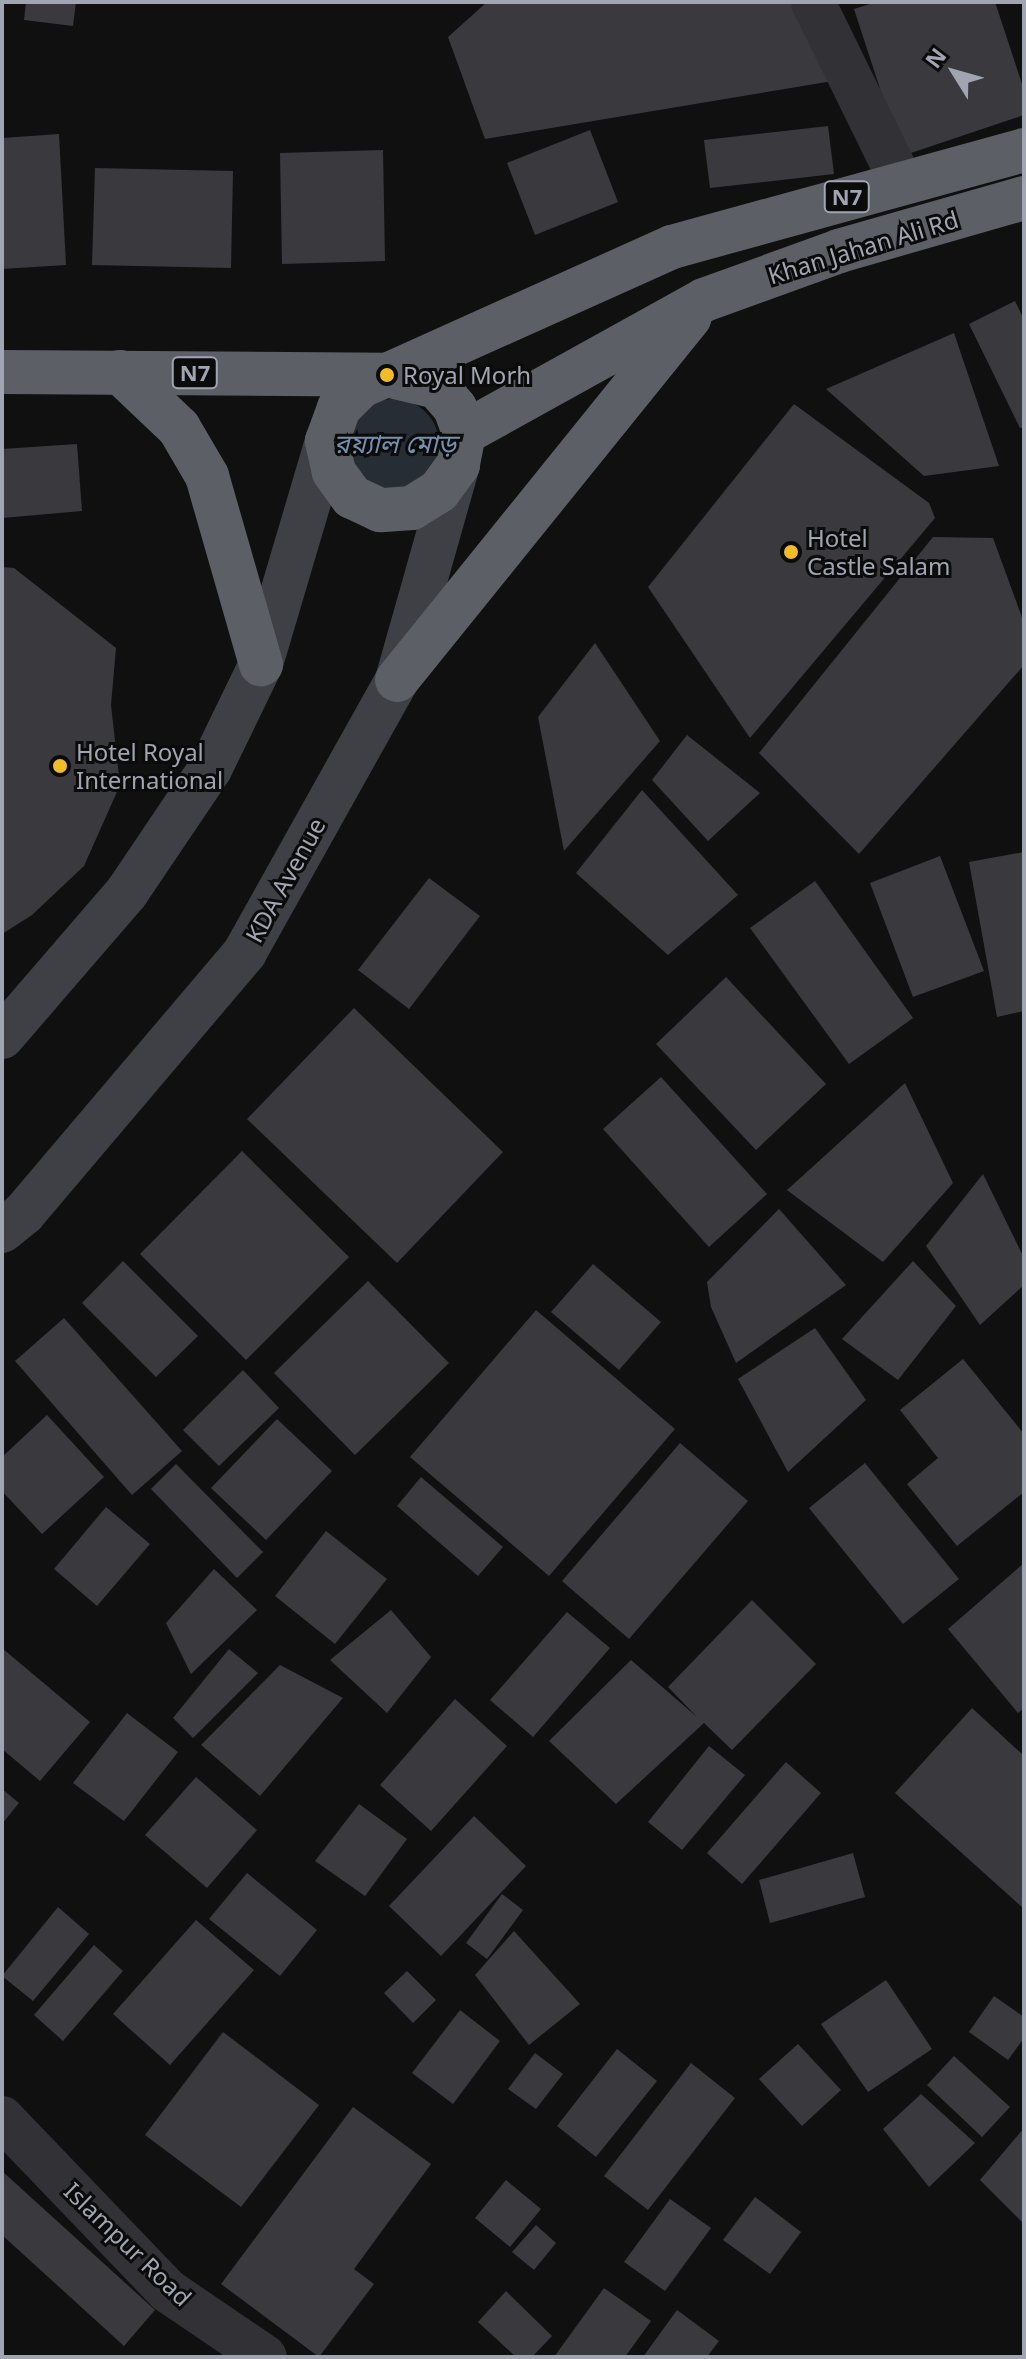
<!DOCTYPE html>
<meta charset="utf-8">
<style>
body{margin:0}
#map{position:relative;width:1026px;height:2359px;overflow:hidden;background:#101011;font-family:"Noto Sans","Noto Sans Bengali",sans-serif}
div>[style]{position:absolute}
.water>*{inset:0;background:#262d34}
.round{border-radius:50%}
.building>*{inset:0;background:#3a3a3e}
.street>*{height:44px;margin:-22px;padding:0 22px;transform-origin:22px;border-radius:22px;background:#313136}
.secondary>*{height:44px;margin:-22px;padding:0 22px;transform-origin:22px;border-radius:22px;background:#3f4046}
.highway>*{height:44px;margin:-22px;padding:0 22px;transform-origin:22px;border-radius:22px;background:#5d5f67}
.dots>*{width:22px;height:22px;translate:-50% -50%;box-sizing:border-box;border:4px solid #0b0b0c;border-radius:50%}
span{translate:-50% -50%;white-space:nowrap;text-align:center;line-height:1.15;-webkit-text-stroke:6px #0b0b0c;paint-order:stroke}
.shield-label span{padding:2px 6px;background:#0b0b0c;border:2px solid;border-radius:6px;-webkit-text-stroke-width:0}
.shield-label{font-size:22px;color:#a1a5b2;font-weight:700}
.street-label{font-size:24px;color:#a1a5b2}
.poi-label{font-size:24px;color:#a1a5b2}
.left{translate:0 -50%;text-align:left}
.water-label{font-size:26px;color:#7790ae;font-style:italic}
.frame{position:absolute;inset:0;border:4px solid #a1a5b2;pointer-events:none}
.north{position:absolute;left:914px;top:32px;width:80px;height:80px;-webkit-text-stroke:6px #0b0b0c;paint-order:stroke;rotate:307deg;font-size:22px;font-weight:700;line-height:32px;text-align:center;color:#a1a5b2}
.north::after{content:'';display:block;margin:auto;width:28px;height:36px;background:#a1a5b2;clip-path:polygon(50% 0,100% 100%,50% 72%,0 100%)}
</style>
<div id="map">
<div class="water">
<div class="round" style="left:349px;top:399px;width:90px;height:90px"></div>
</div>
<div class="building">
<div style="clip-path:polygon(26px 2px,76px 2px,73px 26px,24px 20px)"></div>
<div style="clip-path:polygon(487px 2px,797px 2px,839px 80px,485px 139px,448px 37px)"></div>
<div style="clip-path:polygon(876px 2px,995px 2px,1024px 90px,1024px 115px,902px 156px,854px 9px)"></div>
<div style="clip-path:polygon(828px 126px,834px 174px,710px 188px,704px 140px)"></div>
<div style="clip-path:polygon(590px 130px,618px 202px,535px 235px,507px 163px)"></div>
<div style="clip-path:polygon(59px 134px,66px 265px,2px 269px,2px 138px)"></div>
<div style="clip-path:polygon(383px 150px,385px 261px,282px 264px,280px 153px)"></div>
<div style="clip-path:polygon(95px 168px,233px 171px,231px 268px,92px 265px)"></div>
<div style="clip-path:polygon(1015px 301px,1024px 320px,1024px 427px,1020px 428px,969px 324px)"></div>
<div style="clip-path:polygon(954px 333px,999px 466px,924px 476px,826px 389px)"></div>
<div style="clip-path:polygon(794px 404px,929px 503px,935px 518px,750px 738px,648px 587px)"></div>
<div style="clip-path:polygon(77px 444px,82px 511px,2px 518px,2px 449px)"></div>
<div style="clip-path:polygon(933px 537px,993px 538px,1024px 623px,1024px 665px,859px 854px,759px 753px)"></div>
<div style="clip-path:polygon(2px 567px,14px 568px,116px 648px,111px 705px,120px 785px,84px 866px,32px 915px,2px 934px)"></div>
<div style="clip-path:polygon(595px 643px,660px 741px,564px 851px,538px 717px)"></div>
<div style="clip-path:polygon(687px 735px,760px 793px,708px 841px,652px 780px)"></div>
<div style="clip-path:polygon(642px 790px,738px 895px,668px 955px,576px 873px)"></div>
<div style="clip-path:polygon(1024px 852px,1024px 1011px,997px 1017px,969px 862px)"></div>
<div style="clip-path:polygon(940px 856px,984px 971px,913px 997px,870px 883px)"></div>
<div style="clip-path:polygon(429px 878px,480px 916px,409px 1009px,358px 970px)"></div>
<div style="clip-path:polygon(815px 881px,913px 1018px,849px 1064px,750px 928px)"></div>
<div style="clip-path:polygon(726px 977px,826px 1084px,756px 1150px,656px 1044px)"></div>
<div style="clip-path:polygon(354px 1008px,503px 1152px,397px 1263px,247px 1119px)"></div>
<div style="clip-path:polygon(661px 1077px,767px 1194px,709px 1247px,603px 1129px)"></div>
<div style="clip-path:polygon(905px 1083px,953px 1183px,883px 1262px,787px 1190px)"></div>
<div style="clip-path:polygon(242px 1151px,349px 1257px,246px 1360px,140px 1254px)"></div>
<div style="clip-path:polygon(983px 1174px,1024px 1258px,1024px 1285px,980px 1325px,926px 1246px)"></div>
<div style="clip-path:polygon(779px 1209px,846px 1285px,736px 1363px,711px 1307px,707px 1282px)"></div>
<div style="clip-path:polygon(123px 1261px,198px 1336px,156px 1377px,82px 1303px)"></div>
<div style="clip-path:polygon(913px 1261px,956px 1306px,898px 1380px,842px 1339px)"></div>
<div style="clip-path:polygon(593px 1264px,661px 1322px,619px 1370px,551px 1312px)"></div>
<div style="clip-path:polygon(368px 1281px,449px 1363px,355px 1455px,274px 1373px)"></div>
<div style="clip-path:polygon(536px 1310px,675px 1429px,549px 1576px,410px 1457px)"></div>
<div style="clip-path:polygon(64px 1318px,182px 1451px,132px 1495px,15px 1361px)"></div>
<div style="clip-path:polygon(815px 1328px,866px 1400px,788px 1472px,738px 1379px)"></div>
<div style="clip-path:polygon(963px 1359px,1024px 1434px,1024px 1492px,957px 1546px,907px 1484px,938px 1458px,900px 1410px)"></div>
<div style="clip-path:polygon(243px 1370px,279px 1408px,219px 1466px,183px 1430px)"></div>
<div style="clip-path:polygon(47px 1415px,104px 1477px,42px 1534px,2px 1491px,2px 1457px)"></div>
<div style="clip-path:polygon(277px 1419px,332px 1471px,266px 1540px,211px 1488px)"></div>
<div style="clip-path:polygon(680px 1443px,748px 1501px,629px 1639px,562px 1581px)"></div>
<div style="clip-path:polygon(865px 1463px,959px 1579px,903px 1624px,809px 1508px)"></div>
<div style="clip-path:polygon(176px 1464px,263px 1552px,237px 1578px,151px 1489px)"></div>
<div style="clip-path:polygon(421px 1477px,503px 1547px,478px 1576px,397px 1506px)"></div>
<div style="clip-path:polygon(106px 1507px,150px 1544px,97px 1606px,54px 1569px)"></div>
<div style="clip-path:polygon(326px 1531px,387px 1579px,335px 1644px,275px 1596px)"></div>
<div style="clip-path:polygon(1024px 1563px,1024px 1708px,1018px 1713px,948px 1629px)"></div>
<div style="clip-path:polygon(214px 1569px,257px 1610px,191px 1674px,166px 1623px)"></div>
<div style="clip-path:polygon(752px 1600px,816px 1664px,732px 1750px,704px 1723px,616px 1804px,549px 1741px,631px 1660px,697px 1717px,668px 1687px)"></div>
<div style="clip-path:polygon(391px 1610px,431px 1657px,387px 1713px,330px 1660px)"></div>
<div style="clip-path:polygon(567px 1612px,610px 1648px,533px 1737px,490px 1700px)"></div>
<div style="clip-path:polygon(2px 1648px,90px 1722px,40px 1781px,2px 1749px)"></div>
<div style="clip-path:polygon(229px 1649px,258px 1673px,193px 1738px,173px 1718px)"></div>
<div style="clip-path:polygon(280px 1665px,343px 1698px,260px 1796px,201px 1745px)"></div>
<div style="clip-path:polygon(455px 1699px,507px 1746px,431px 1831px,380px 1785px)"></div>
<div style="clip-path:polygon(972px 1708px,1024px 1756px,1024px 1909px,895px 1793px)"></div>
<div style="clip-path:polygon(127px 1713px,178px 1752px,124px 1821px,73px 1783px)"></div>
<div style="clip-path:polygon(709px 1746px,745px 1775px,682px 1850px,648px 1822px)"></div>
<div style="clip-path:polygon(786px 1762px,821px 1793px,742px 1884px,707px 1853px)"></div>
<div style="clip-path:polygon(196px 1777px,257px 1830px,207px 1888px,145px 1835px)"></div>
<div style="clip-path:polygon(2px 1789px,19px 1803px,2px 1824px)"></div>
<div style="clip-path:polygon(359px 1804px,407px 1839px,365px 1896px,315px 1861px)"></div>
<div style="clip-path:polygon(474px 1816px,526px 1866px,441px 1956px,389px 1906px)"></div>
<div style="clip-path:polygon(853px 1853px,865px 1897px,770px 1923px,759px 1880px)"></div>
<div style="clip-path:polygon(247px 1873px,317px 1930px,280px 1976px,209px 1919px)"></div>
<div style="clip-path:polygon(502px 1894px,523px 1910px,487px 1959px,466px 1943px)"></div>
<div style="clip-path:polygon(58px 1907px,89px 1934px,33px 2001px,2px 1976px)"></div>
<div style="clip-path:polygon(196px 1920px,254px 1970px,170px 2065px,113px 2014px)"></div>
<div style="clip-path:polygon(514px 1931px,580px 2004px,529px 2045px,475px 1975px)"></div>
<div style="clip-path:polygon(94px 1945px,123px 1971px,63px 2041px,34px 2015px)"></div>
<div style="clip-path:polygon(407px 1971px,436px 2000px,413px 2023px,384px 1993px)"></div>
<div style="clip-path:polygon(886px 1980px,932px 2049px,868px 2092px,821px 2024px)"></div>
<div style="clip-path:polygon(994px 1996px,1024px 2017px,1024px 2038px,1008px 2060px,969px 2032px)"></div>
<div style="clip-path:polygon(460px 2010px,500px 2041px,453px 2104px,412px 2073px)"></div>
<div style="clip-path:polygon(223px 2032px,319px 2105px,241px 2207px,145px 2135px)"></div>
<div style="clip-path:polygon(798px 2044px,841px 2090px,802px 2126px,759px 2079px)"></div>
<div style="clip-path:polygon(617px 2049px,657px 2081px,596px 2157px,557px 2126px)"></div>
<div style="clip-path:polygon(535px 2053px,563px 2074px,536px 2109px,508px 2089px)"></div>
<div style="clip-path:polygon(954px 2056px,1010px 2107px,982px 2137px,927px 2085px)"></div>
<div style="clip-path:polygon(691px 2063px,735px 2098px,648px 2210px,604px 2176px)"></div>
<div style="clip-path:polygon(921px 2094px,975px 2143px,929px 2187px,883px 2129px)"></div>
<div style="clip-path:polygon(353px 2107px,431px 2164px,354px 2269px,374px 2284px,319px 2357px,221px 2284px)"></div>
<div style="clip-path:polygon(1024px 2128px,1024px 2224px,980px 2180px)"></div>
<div style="clip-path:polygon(2px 2171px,155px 2310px,124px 2346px,2px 2235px)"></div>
<div style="clip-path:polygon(506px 2180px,541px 2209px,510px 2247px,475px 2218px)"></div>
<div style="clip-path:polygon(755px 2197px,801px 2232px,770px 2274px,723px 2240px)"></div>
<div style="clip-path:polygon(670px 2199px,711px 2228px,665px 2291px,624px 2262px)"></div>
<div style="clip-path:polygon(536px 2225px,556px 2243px,534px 2270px,512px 2252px)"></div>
<div style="clip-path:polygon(604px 2288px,651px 2321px,625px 2357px,554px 2357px)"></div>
<div style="clip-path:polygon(506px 2291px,552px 2336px,532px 2357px,516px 2357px,478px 2322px)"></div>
<div style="clip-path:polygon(677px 2310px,719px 2341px,707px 2357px,643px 2357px)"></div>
</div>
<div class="street">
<div style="left:813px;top:2px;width:200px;rotate:63.9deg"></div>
<div style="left:2px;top:2118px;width:240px;rotate:46.2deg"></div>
<div style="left:168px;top:2291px;width:117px;rotate:34.2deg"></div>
</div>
<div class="secondary">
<div style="left:2px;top:1037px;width:191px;rotate:-49.2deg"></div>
<div style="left:127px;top:892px;width:148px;rotate:-56deg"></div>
<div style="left:210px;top:769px;width:117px;rotate:-64.1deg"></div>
<div style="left:261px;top:664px;width:233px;rotate:-73.5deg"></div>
<div style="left:2px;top:1231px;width:28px;rotate:-39deg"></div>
<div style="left:24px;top:1213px;width:342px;rotate:-49.7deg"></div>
<div style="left:245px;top:952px;width:312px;rotate:-60.8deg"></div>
<div style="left:397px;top:680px;width:223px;rotate:-74.2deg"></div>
</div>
<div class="highway">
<div style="left:2px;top:372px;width:385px;rotate:0.4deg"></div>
<div style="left:387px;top:375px;width:312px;rotate:-24.2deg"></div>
<div style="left:672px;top:247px;width:365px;rotate:-15.4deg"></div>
<div style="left:120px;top:372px;width:81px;rotate:43.5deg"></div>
<div style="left:179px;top:428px;width:56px;rotate:59.7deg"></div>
<div style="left:207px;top:476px;width:196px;rotate:74deg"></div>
<div style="left:387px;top:375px;width:51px;rotate:13.5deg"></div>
<div style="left:437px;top:387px;width:28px;rotate:49deg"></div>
<div style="left:455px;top:408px;width:27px;rotate:70deg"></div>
<div style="left:464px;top:433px;width:33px;rotate:101deg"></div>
<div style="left:458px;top:465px;width:32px;rotate:126deg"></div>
<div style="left:439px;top:491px;width:32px;rotate:148deg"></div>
<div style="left:412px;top:508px;width:32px;rotate:176deg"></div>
<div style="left:380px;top:510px;width:31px;rotate:-155deg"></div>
<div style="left:352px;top:497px;width:31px;rotate:-126deg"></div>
<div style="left:334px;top:472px;width:32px;rotate:-103deg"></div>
<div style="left:327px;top:441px;width:35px;rotate:-70deg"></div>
<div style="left:339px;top:408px;width:31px;rotate:-45deg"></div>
<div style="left:361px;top:386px;width:28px;rotate:-23deg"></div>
<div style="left:464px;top:433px;width:274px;rotate:-29deg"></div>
<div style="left:704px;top:300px;width:144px;rotate:-19.9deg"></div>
<div style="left:839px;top:251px;width:192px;rotate:-16deg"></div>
<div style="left:397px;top:680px;width:466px;rotate:-51.1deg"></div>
</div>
<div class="dots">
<div style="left:387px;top:375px;background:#f1bc28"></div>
<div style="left:791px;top:552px;background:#f1bc28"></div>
<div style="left:60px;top:766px;background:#f1bc28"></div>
</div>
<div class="shield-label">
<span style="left:847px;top:197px">N7</span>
<span style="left:195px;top:373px">N7</span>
</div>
<div class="street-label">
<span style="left:863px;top:247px;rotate:-17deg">Khan Jahan Ali Rd</span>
<span style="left:285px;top:880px;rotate:-61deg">KDA Avenue</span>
<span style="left:128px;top:2244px;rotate:44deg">Islampur Road</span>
</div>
<div class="poi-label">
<span class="left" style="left:403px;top:375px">Royal Morh</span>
<span class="left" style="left:807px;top:552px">Hotel<br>Castle Salam</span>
<span class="left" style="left:76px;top:766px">Hotel Royal<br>International</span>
</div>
<div class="water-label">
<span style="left:395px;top:444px">রয়্যাল মোড়</span>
</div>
<div class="frame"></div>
<div class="north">N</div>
</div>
